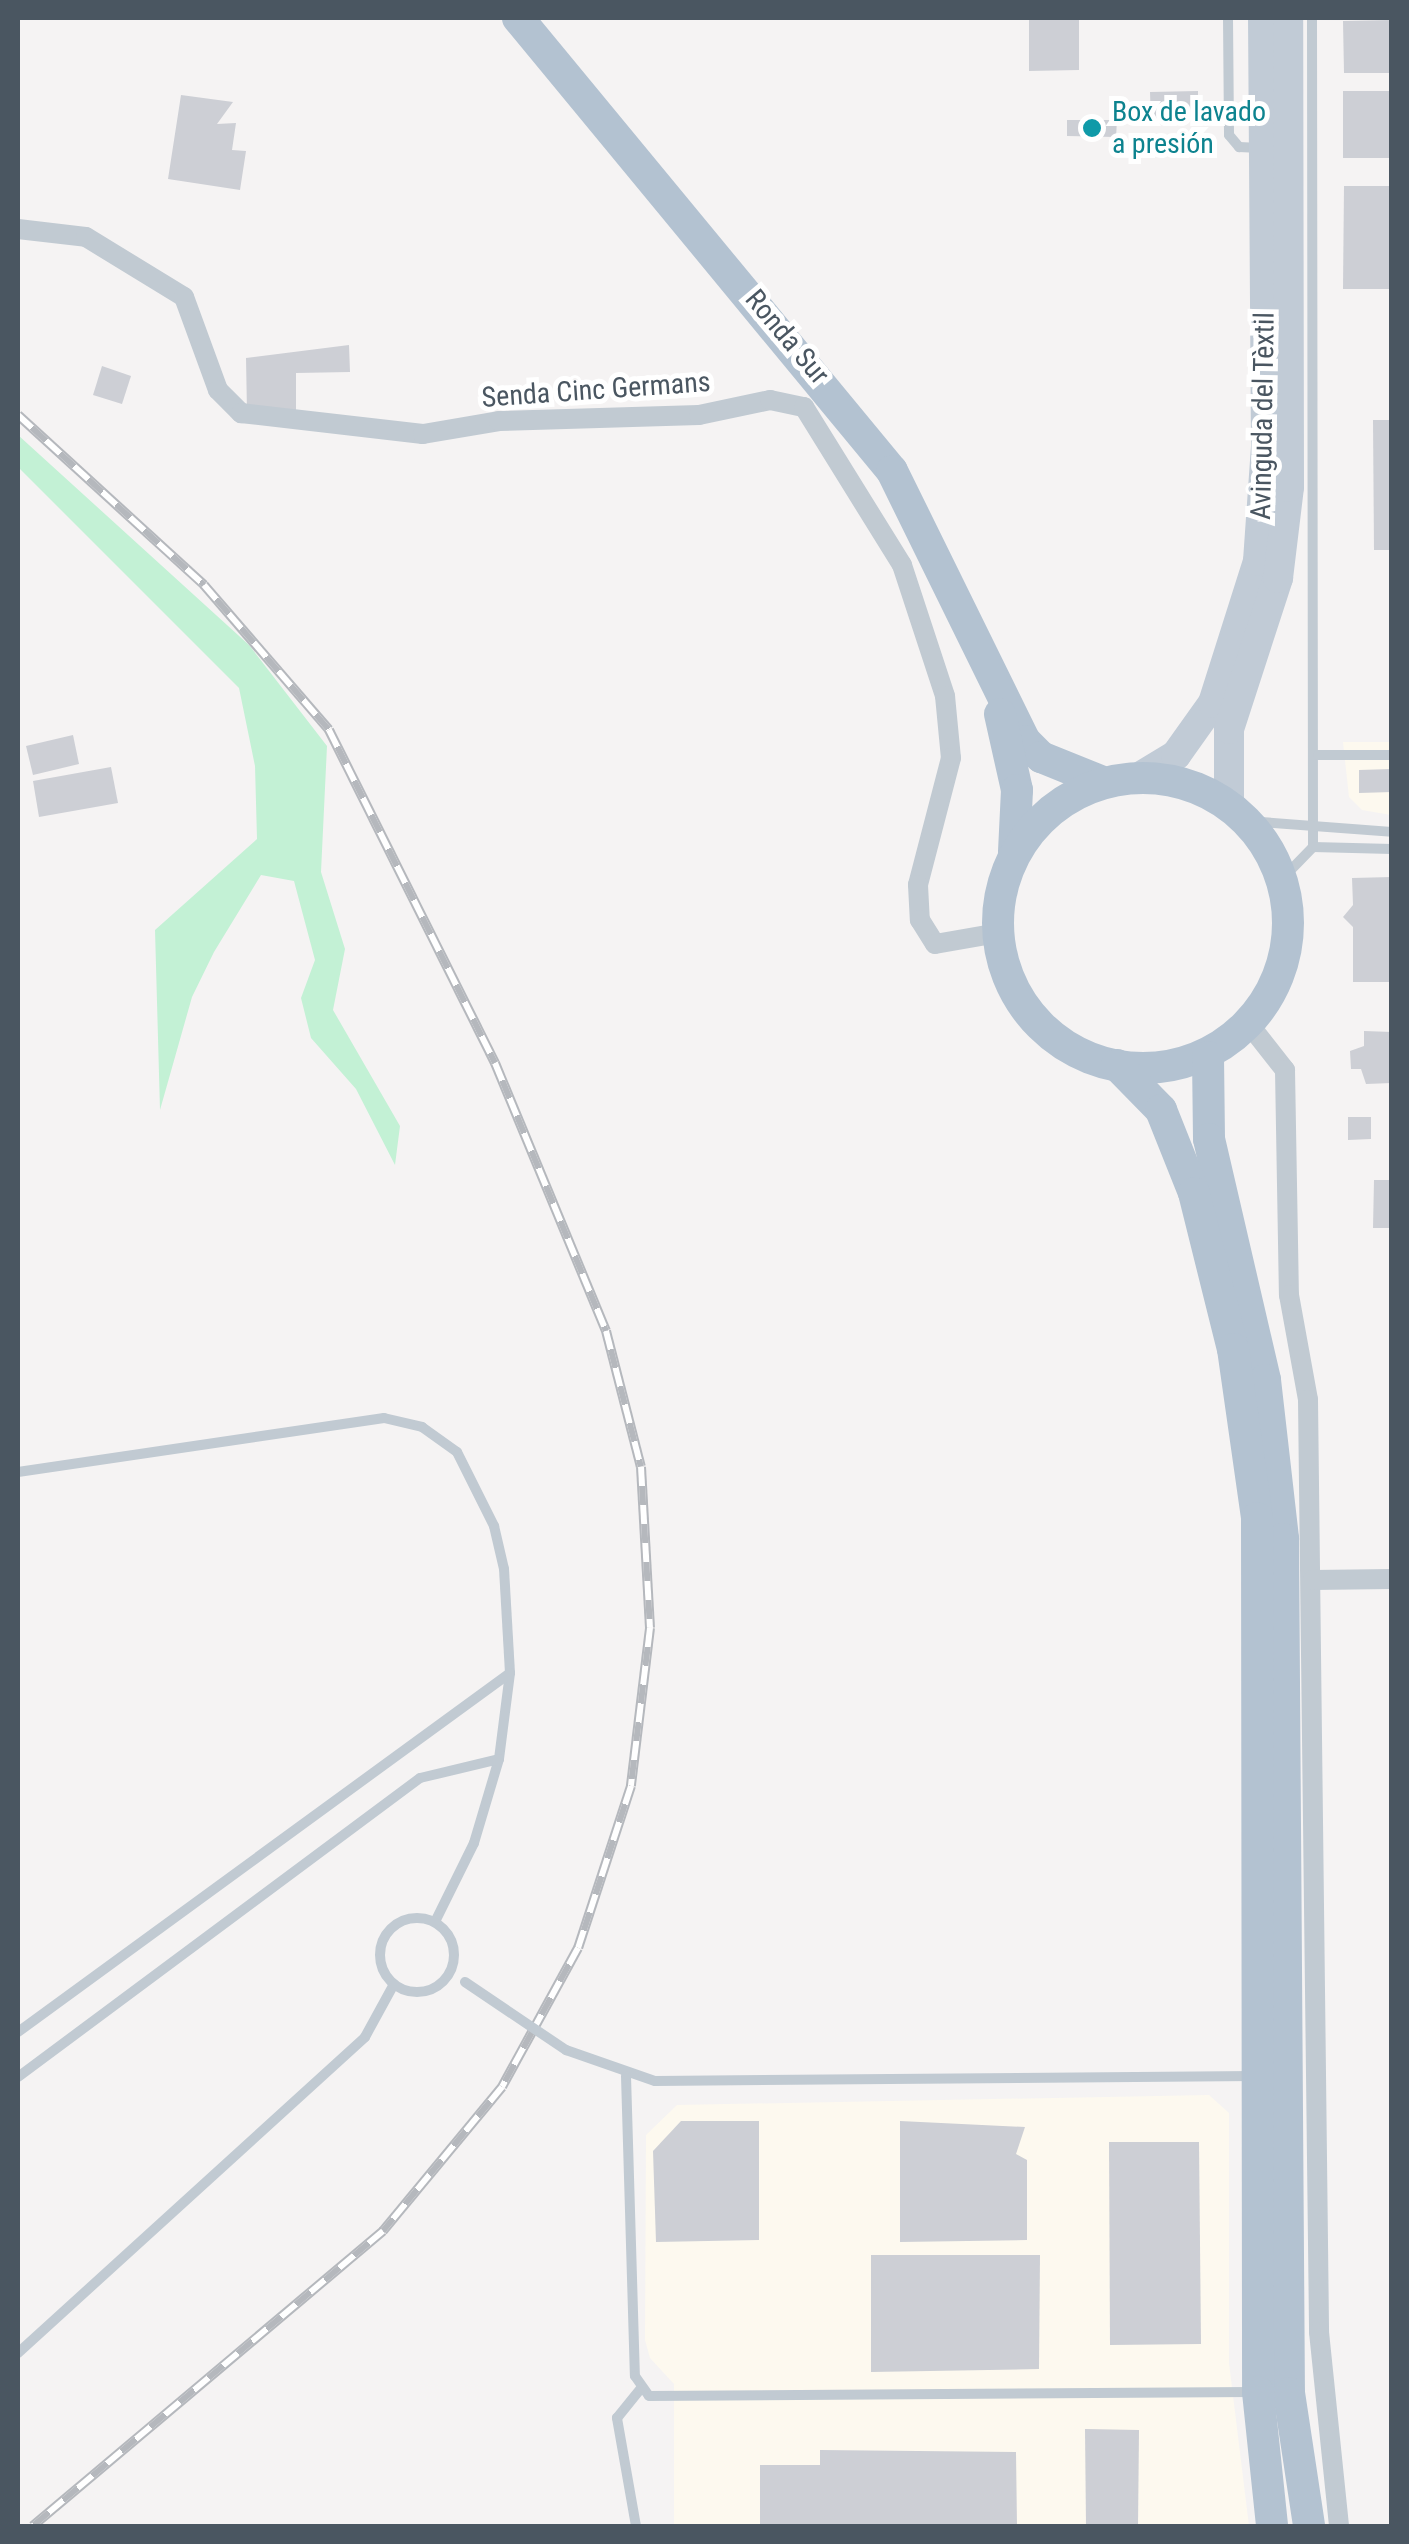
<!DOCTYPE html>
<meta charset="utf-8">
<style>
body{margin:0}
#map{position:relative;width:1409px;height:2544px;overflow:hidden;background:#f5f3f3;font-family:"Roboto Condensed",sans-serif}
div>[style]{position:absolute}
.commercial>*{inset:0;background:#fdf9ef}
.green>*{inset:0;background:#c3f1d5}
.building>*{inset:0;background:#cdcfd5}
.lane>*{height:10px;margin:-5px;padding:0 5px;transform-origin:5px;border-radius:5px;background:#c1cad2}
.lane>.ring{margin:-5px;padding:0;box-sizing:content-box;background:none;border:10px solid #c1cad2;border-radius:50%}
.street>*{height:20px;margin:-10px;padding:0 10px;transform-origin:10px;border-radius:10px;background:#c1cad2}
.secondary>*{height:30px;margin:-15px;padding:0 15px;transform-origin:15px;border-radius:15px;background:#c1cbd6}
.primary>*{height:32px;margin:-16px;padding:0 16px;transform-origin:16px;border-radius:16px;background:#b3c2d1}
.primary>.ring{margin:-16px;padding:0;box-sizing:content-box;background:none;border:32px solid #b3c2d1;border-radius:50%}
.rail>*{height:10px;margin-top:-5px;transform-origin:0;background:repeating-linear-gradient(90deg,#fff 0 19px,#b5b8bd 0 38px);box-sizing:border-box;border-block:2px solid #b5b8bd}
.lane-bridge>*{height:10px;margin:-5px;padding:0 5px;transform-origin:5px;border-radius:5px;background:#c1cad2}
.dots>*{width:28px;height:28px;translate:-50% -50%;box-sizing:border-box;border:5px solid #fff;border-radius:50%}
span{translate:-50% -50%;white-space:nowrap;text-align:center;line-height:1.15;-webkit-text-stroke:10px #fff;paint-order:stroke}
.culture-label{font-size:28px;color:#0d838f}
.left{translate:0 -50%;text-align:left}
.street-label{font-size:28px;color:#4a5661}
.frame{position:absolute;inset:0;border:20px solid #4a5661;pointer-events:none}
</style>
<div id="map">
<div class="commercial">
<div style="clip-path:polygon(1343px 742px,1391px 742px,1391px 815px,1362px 810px,1349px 797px)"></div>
<div style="clip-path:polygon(1209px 2095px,1229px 2113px,1229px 2363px,1249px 2526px,674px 2526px,674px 2384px,650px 2358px,645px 2340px,646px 2135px,677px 2105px)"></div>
</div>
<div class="green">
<div style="clip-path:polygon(18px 435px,249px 645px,327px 746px,321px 872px,345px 949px,333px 1010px,400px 1126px,395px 1165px,356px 1089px,311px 1038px,301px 998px,315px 960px,294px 881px,261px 875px,214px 952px,192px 997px,160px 1110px,155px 930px,257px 839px,255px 766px,239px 688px,18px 467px)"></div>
</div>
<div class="building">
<div style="clip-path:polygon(1029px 18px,1079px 18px,1079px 70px,1029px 71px)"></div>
<div style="clip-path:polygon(1392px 20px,1392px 73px,1344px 73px,1343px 21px)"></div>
<div style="clip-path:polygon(1198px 91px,1198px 120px,1151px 121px,1150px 92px)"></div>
<div style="clip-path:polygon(1343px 91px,1392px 91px,1392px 158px,1343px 158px)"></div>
<div style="clip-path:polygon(181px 95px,233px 102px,217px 124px,236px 123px,232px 150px,246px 151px,240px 190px,168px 179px)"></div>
<div style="clip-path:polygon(1067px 120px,1117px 120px,1116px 137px,1067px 136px)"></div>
<div style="clip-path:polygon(1344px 186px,1392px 186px,1392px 289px,1343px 289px)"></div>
<div style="clip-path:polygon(349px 345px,350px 372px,296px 373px,296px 412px,247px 413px,246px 358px)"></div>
<div style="clip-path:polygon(102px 366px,131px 376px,122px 404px,93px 395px)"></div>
<div style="clip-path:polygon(1373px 420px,1392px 420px,1392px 550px,1374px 550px)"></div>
<div style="clip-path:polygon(73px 735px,79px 764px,33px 775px,26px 746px)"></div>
<div style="clip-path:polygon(111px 767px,118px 803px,39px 817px,33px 781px)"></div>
<div style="clip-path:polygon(1392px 769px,1392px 792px,1359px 793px,1359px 770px)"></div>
<div style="clip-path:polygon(1392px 877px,1392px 982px,1353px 982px,1353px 927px,1343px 917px,1353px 905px,1352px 878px)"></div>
<div style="clip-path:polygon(1364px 1031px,1392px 1032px,1392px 1083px,1366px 1084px,1361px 1069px,1351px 1069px,1350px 1051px,1364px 1046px)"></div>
<div style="clip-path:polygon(1348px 1117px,1371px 1117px,1371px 1139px,1348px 1140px)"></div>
<div style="clip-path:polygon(1374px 1180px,1392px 1180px,1392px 1228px,1373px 1228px)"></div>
<div style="clip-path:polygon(681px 2121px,759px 2121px,759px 2240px,656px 2242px,653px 2151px)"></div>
<div style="clip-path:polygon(900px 2121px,1025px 2127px,1016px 2154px,1027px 2160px,1027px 2240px,900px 2242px)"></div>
<div style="clip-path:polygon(1109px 2142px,1199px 2142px,1201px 2344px,1110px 2345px)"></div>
<div style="clip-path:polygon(871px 2255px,1040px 2255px,1039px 2369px,871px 2372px)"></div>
<div style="clip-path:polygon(1085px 2429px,1139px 2430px,1138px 2526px,1086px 2526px)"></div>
<div style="clip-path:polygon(820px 2450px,1016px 2452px,1017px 2526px,760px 2526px,760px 2465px,820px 2465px)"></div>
</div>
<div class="lane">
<div style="left:1228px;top:18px;width:117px;rotate:89.5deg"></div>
<div style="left:1229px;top:135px;width:16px;rotate:50deg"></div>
<div style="left:1239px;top:147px;width:21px;rotate:3deg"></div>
<div style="left:1312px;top:18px;width:829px;rotate:89.93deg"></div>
<div style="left:1318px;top:755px;width:74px"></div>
<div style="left:1247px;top:821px;width:145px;rotate:4.3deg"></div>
<div style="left:1281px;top:880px;width:46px;rotate:-45.9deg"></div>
<div style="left:1313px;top:847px;width:79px;rotate:1.5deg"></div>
<div style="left:18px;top:1472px;width:370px;rotate:-8.4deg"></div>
<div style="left:384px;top:1418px;width:39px;rotate:13deg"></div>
<div style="left:422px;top:1427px;width:43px;rotate:35.5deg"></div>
<div style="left:457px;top:1452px;width:83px;rotate:63.4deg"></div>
<div style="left:494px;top:1526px;width:44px;rotate:76.9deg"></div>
<div style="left:504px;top:1569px;width:104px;rotate:86.7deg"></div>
<div style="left:510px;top:1673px;width:87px;rotate:97.3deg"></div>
<div style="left:499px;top:1759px;width:88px;rotate:106.6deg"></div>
<div style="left:474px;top:1843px;width:88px;rotate:116.3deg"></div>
<div class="ring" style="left:380px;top:1918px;width:64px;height:64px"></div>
<div style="left:18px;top:2032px;width:609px;rotate:-36.12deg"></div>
<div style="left:566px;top:2050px;width:94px;rotate:19.2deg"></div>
<div style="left:655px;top:2081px;width:600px;rotate:-0.48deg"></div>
<div style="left:626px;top:2076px;width:300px;rotate:88.3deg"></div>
<div style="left:635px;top:2376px;width:24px;rotate:55deg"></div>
<div style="left:649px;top:2396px;width:604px;rotate:-0.38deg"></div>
<div style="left:18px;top:2077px;width:501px;rotate:-36.64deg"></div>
<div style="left:420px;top:1778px;width:81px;rotate:-13.5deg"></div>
<div style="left:18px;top:2353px;width:469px;rotate:-42.3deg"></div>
<div style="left:365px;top:2037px;width:60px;rotate:-61.3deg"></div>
<div style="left:636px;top:2526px;width:110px;rotate:-100deg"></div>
<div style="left:617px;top:2418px;width:40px;rotate:-51deg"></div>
</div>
<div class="street">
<div style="left:18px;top:229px;width:68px;rotate:6.7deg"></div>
<div style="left:86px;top:237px;width:115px;rotate:31.5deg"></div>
<div style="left:184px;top:297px;width:99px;rotate:69.9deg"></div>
<div style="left:218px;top:390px;width:33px;rotate:45deg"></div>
<div style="left:241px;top:413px;width:183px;rotate:6.6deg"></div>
<div style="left:423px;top:434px;width:77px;rotate:-9.7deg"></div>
<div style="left:499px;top:421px;width:200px;rotate:-1.7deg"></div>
<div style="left:699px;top:415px;width:73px;rotate:-11.9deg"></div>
<div style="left:770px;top:400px;width:35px;rotate:12deg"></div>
<div style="left:804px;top:407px;width:186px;rotate:58.2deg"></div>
<div style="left:902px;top:565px;width:138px;rotate:71.8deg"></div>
<div style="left:945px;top:696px;width:62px;rotate:84.5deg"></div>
<div style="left:951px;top:758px;width:131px;rotate:104.6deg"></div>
<div style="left:918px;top:885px;width:35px;rotate:87deg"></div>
<div style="left:920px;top:920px;width:28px;rotate:58deg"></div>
<div style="left:935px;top:944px;width:64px;rotate:-9.9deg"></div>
<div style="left:1248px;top:1023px;width:60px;rotate:51.8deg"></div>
<div style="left:1285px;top:1070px;width:225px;rotate:89deg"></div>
<div style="left:1289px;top:1295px;width:107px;rotate:79.7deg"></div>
<div style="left:1308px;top:1400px;width:932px;rotate:89.32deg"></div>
<div style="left:1319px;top:2332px;width:195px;rotate:84.1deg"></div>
<div style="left:1313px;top:1580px;width:79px;rotate:-0.7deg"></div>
</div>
<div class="secondary">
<div style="left:1141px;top:776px;width:41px;rotate:-31deg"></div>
<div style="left:1176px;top:755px;width:64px;rotate:-54.6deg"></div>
<div style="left:1213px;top:703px;width:149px;rotate:-72.4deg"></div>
<div style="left:1258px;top:561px;width:115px;rotate:-86deg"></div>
<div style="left:1266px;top:446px;width:428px;rotate:-90.4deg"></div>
<div style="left:1229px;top:805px;width:76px;rotate:-90deg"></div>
<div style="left:1229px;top:729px;width:159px;rotate:-72deg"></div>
<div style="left:1278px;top:578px;width:92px;rotate:-83.1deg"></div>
<div style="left:1289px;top:487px;width:469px;rotate:-90.1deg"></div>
</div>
<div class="primary">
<div style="left:518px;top:18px;width:587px;rotate:50.46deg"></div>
<div style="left:892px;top:471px;width:301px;rotate:63.8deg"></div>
<div style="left:1025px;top:741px;width:23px;rotate:45deg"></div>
<div style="left:1041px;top:757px;width:67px;rotate:22deg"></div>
<div style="left:1000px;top:714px;width:78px;rotate:77.4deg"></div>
<div style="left:1017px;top:790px;width:62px;rotate:92.8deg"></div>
<div class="ring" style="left:998px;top:778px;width:258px;height:258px"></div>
<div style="left:1208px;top:1057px;width:82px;rotate:89.3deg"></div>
<div style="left:1209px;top:1139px;width:247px;rotate:76.9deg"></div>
<div style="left:1265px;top:1380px;width:160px;rotate:83.5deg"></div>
<div style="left:1283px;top:1539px;width:854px;rotate:89.6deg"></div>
<div style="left:1289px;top:2393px;width:134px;rotate:81.4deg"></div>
<div style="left:1117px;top:1065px;width:63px;rotate:45.6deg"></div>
<div style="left:1161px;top:1110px;width:89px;rotate:68.3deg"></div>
<div style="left:1194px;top:1193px;width:161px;rotate:76deg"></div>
<div style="left:1233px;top:1349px;width:171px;rotate:81.9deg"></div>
<div style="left:1257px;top:1518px;width:874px;rotate:89.93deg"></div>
<div style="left:1258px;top:2392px;width:135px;rotate:84deg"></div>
</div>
<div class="rail">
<div style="left:18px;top:415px;width:252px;rotate:42.4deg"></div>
<div style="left:204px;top:585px;width:191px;rotate:49.2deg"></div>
<div style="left:329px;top:730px;width:372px;rotate:63.5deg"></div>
<div style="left:495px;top:1063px;width:290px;rotate:67.5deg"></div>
<div style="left:606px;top:1331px;width:140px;rotate:75.6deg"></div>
<div style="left:641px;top:1467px;width:161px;rotate:86.8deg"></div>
<div style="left:650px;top:1628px;width:159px;rotate:96.9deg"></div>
<div style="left:631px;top:1786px;width:170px;rotate:108.1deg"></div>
<div style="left:578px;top:1948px;width:158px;rotate:118.7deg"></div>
<div style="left:502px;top:2087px;width:187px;rotate:129.6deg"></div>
<div style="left:383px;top:2231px;width:458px;rotate:139.9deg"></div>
</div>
<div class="lane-bridge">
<div style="left:465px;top:1982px;width:122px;rotate:34deg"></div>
</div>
<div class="dots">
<div style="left:1092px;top:128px;background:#0f9aa8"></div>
</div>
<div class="culture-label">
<span class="left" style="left:1112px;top:128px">Box de lavado<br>a presión</span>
</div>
<div class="street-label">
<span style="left:787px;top:337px;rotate:50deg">Ronda Sur</span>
<span style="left:596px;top:390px;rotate:-4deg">Senda Cinc Germans</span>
<span style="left:1263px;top:416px;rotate:-89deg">Avinguda del Tèxtil</span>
</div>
<div class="frame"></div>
</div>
